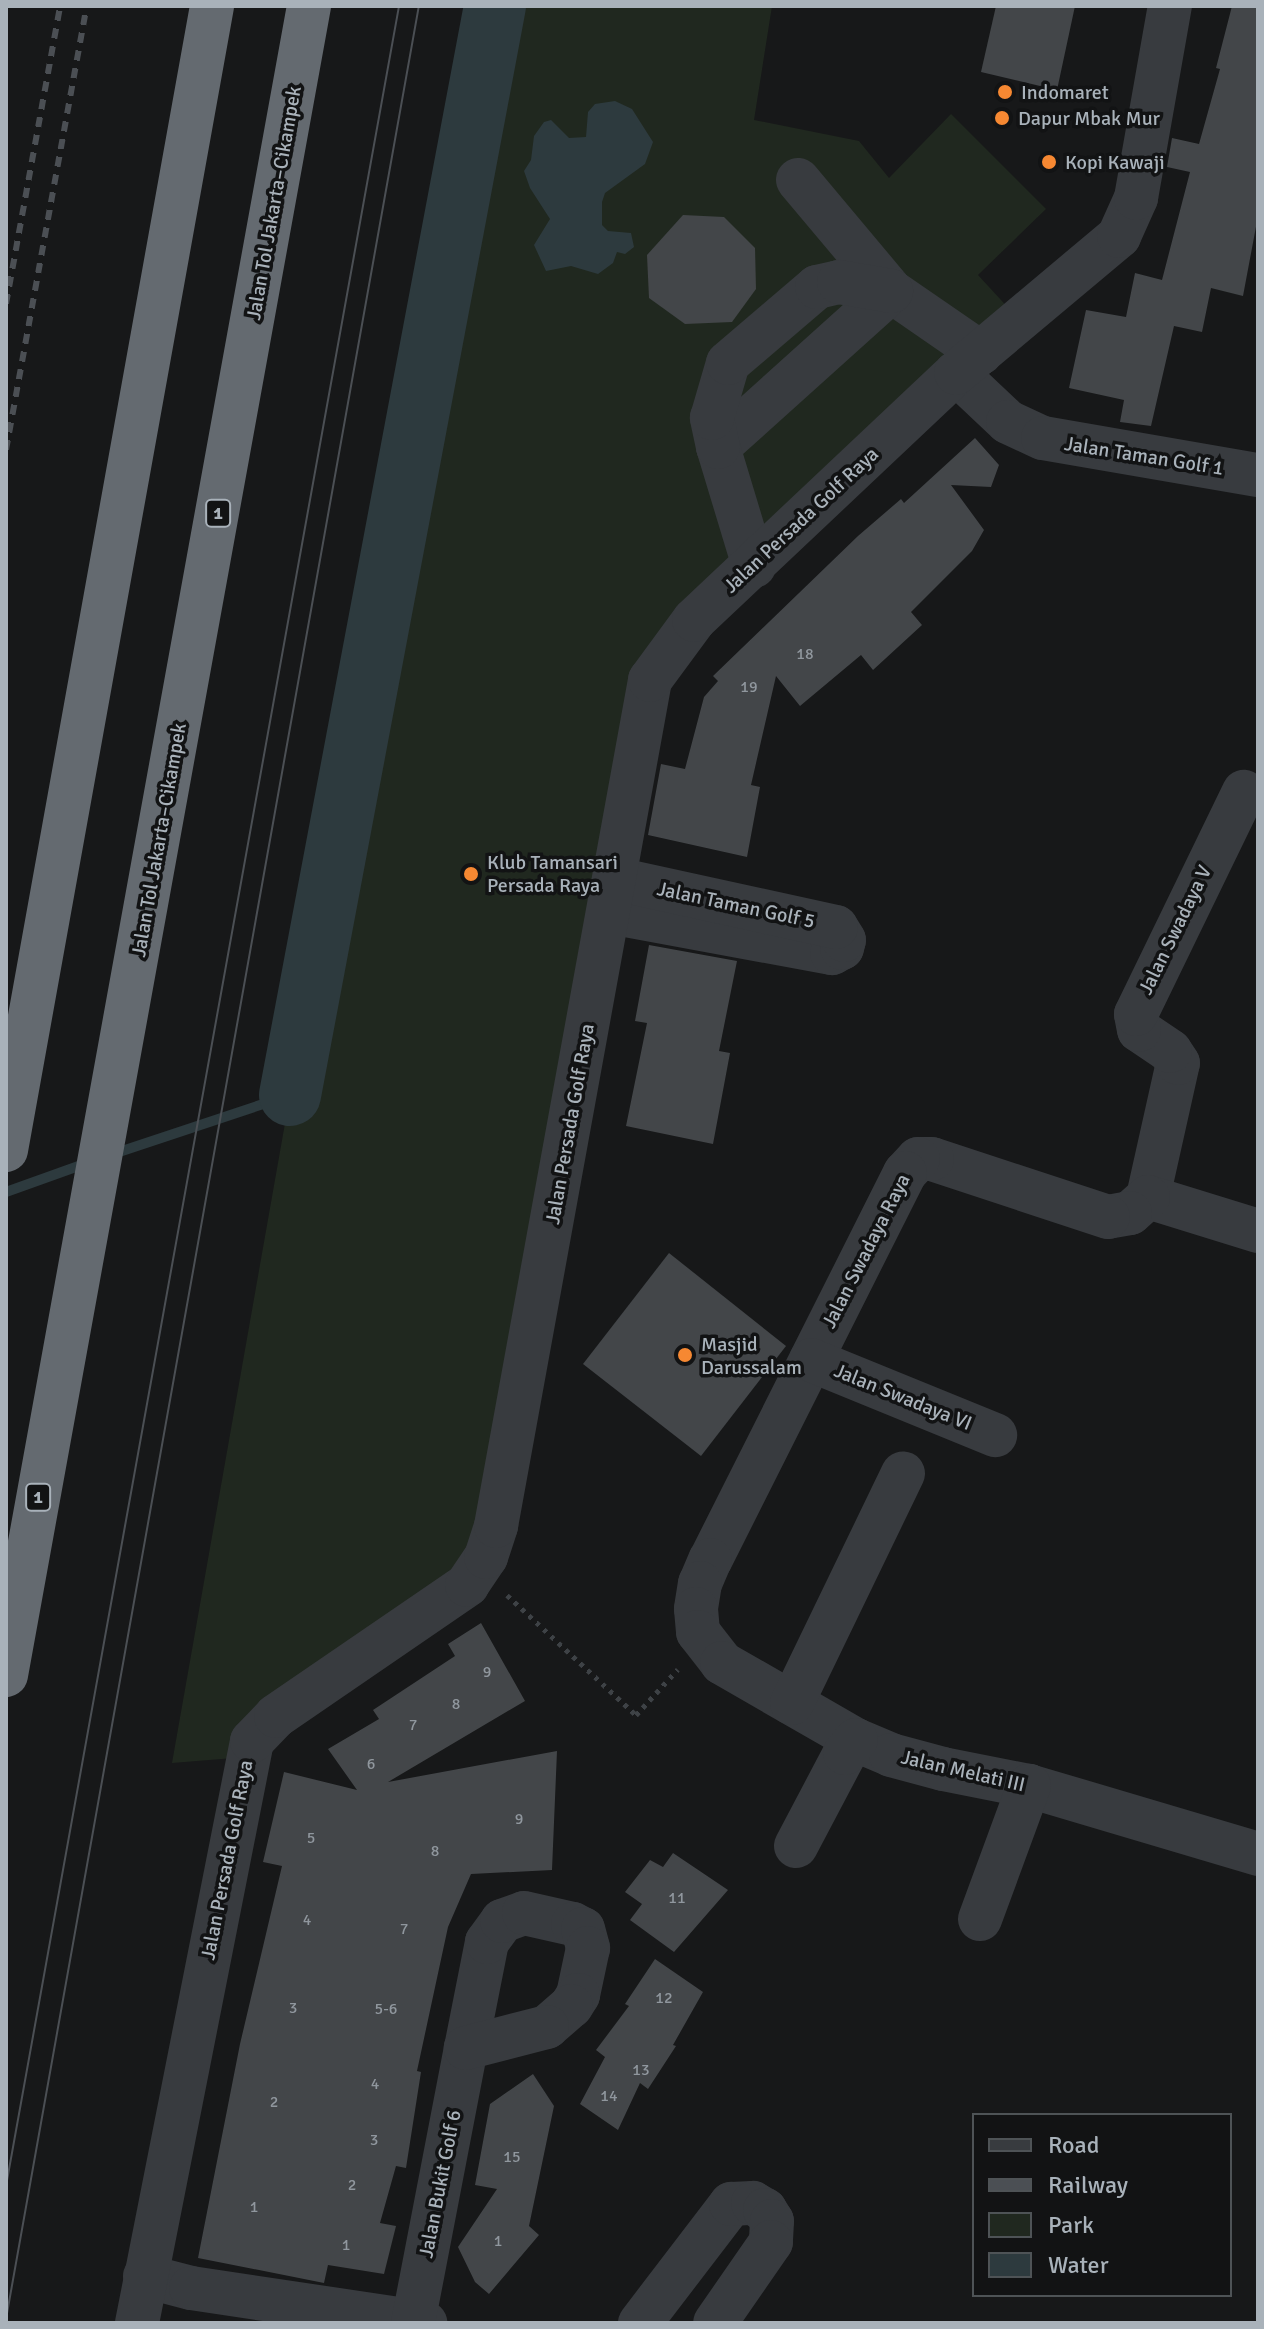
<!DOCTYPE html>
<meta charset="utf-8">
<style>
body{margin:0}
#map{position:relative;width:1264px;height:2329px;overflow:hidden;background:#171819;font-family:Signika,sans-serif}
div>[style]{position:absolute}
.green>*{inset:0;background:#20281f}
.water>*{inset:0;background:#2d3a3e}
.stream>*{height:10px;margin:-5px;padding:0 5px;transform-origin:5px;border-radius:5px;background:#2d3a3e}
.river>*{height:62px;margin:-31px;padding:0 31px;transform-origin:31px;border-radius:31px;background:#2d3a3e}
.building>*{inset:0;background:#434649}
.path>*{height:5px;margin-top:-2.5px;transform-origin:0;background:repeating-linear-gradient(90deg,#3e4246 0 4px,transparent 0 10px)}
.minor>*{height:44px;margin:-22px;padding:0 22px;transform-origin:22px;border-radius:22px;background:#383b3f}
.highway>*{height:44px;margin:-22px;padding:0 22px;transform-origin:22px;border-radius:22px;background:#646a70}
.tram>*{height:2px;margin:-1px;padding:0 1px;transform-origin:1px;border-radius:1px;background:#4b4f54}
.rail>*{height:6px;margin-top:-3px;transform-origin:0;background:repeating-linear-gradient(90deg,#4b4f54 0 10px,transparent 0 18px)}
.dots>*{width:22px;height:22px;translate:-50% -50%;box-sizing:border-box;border:4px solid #121314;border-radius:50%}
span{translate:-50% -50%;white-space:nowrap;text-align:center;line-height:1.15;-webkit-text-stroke:7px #121314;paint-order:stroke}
.number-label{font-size:16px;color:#90979e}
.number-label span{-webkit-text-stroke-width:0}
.shield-label span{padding:2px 6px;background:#121314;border:2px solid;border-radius:6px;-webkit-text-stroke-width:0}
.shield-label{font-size:18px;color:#a9b2ba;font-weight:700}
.poi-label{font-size:20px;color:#a9b2ba}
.left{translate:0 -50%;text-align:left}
.street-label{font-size:20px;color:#a9b2ba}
.frame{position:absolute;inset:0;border:8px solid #a9b2ba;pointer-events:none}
.legend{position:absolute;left:972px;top:2113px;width:260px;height:184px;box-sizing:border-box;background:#121314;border:2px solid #4e5356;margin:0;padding:10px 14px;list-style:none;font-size:24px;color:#a9b2ba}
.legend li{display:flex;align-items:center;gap:16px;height:40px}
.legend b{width:40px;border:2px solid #4e5356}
</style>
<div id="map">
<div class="green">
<div style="clip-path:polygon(495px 6px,772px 6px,754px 120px,859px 141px,889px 178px,951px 114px,1046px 209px,978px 275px,1025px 326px,648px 654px,479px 1569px,246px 1757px,172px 1763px,290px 1095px)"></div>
</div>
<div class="water">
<div style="clip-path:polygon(615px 101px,632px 109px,653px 142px,645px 164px,605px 193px,602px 202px,602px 225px,608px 231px,631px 233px,634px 247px,625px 254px,617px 252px,613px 263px,598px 274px,571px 266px,546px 271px,534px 245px,550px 219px,530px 188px,524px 171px,531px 160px,534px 136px,544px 122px,551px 120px,569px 138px,586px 137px,588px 112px,595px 104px)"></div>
</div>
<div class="stream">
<div style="left:113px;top:1154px;width:187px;rotate:-18.4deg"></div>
<div style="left:6px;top:1192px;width:86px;rotate:-19.7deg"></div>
</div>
<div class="river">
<div style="left:290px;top:1095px;width:1108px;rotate:-79.34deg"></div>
</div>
<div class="building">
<div style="clip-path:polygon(996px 6px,1075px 6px,1057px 90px,981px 72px)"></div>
<div style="clip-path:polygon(1232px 6px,1258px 6px,1258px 216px,1243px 296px,1211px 288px,1202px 332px,1174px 326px,1151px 426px,1120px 422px,1124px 400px,1069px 388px,1086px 310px,1126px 317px,1135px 273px,1162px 280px,1190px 172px,1167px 167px,1172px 138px,1199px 144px,1220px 69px,1216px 68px)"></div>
<div style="clip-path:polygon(683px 215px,724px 217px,755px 248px,756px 289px,732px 322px,685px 324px,649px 298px,647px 255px)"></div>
<div style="clip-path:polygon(975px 438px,999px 465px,991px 487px,951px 485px,984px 530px,972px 551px,911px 612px,922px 625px,873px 670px,861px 655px,800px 706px,776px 676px,751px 785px,760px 787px,747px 857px,648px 835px,661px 764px,685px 769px,704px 697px,718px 681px,713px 676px,858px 536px,901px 499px,904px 503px)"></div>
<div style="clip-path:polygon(649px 945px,737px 961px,719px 1051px,730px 1053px,713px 1144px,626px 1126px,647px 1023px,635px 1021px)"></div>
<div style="clip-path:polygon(669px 1253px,786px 1346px,701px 1456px,583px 1364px)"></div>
<div style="clip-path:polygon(481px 1623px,525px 1701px,388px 1782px,557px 1751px,552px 1870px,471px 1874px,448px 1927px,417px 2071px,421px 2072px,406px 2168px,396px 2166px,380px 2223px,396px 2226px,384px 2274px,328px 2265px,324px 2283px,198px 2258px,240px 2044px,282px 1866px,263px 1862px,284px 1772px,357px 1790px,328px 1749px,379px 1719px,373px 1710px,455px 1656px,448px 1644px)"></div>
<div style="clip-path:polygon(673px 1853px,728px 1890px,674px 1952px,630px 1920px,642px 1904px,625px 1892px,650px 1860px,663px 1867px)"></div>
<div style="clip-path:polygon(655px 1959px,703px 1992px,673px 2045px,676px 2046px,648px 2089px,640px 2083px,618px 2130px,580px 2104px,605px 2057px,596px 2050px,629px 2006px,625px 2004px)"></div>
<div style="clip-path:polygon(533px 2074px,554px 2106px,529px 2226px,539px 2235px,489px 2294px,475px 2282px,458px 2247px,497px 2189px,475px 2185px,490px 2104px)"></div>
</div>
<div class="path">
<div style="left:507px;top:1595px;width:176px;rotate:42.9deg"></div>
<div style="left:636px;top:1715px;width:62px;rotate:-47.6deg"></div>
</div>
<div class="minor">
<div style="left:798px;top:180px;width:145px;rotate:50deg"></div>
<div style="left:891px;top:291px;width:109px;rotate:34.6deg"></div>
<div style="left:956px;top:373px;width:71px;rotate:43.3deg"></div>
<div style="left:1008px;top:422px;width:38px;rotate:25deg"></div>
<div style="left:1043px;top:438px;width:218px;rotate:9.8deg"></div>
<div style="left:718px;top:447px;width:233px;rotate:-42deg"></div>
<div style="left:754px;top:566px;width:124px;rotate:-106.8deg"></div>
<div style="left:718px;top:447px;width:30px;rotate:-102deg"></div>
<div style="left:712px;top:418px;width:57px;rotate:-73.8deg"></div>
<div style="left:728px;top:363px;width:117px;rotate:-40.5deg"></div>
<div style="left:817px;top:287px;width:23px;rotate:-13deg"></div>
<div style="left:839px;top:282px;width:53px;rotate:9.8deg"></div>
<div style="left:610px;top:912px;width:226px;rotate:10.5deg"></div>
<div style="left:832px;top:953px;width:11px;rotate:-27deg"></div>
<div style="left:842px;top:948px;width:8px;rotate:-76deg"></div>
<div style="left:844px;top:940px;width:15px;rotate:-122deg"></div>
<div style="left:836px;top:927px;width:226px;rotate:-167.7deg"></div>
<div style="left:1148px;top:1197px;width:137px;rotate:-77.4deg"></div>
<div style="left:1178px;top:1063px;width:14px;rotate:-124deg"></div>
<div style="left:1170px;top:1051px;width:37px;rotate:-146deg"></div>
<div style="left:1139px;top:1030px;width:16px;rotate:-101deg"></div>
<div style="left:1136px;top:1014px;width:247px;rotate:-64.1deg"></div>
<div style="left:1258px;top:1231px;width:115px;rotate:-162.8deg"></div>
<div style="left:1148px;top:1197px;width:24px;rotate:138deg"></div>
<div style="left:1130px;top:1213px;width:22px;rotate:170deg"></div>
<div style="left:1108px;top:1217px;width:185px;rotate:-161.8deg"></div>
<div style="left:932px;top:1159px;width:14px;rotate:180deg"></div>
<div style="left:918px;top:1159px;width:19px;rotate:133deg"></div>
<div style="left:905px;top:1173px;width:433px;rotate:116.7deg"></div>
<div style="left:710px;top:1560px;width:25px;rotate:113deg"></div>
<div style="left:700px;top:1583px;width:26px;rotate:99deg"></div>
<div style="left:696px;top:1609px;width:23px;rotate:85deg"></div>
<div style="left:698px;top:1632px;width:39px;rotate:52deg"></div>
<div style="left:722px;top:1663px;width:155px;rotate:29.9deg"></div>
<div style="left:856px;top:1740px;width:38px;rotate:23deg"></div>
<div style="left:891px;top:1755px;width:54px;rotate:15.1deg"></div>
<div style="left:943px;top:1769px;width:88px;rotate:11.2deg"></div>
<div style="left:1029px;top:1786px;width:239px;rotate:16.5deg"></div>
<div style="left:811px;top:1360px;width:199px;rotate:22.2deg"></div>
<div style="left:792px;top:1703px;width:255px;rotate:-64.2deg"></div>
<div style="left:796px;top:1846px;width:105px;rotate:-62.2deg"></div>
<div style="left:845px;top:1753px;width:17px;rotate:-50deg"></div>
<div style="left:980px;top:1919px;width:142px;rotate:-69.8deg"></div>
<div style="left:145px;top:2276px;width:48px;rotate:14.6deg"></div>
<div style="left:191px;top:2288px;width:237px;rotate:8.5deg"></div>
<div style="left:137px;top:2323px;width:593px;rotate:-78.82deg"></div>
<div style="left:252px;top:1741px;width:35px;rotate:-46deg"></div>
<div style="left:276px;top:1716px;width:232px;rotate:-34.4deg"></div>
<div style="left:467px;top:1585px;width:34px;rotate:-56deg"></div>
<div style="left:486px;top:1557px;width:33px;rotate:-72deg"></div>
<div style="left:496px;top:1526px;width:860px;rotate:-79.68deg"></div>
<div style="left:650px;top:680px;width:74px;rotate:-53.7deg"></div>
<div style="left:694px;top:620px;width:360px;rotate:-43.3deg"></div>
<div style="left:956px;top:373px;width:213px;rotate:-40deg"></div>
<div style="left:1119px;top:236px;width:42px;rotate:-65.9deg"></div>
<div style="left:1136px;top:198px;width:195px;rotate:-80deg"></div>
<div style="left:413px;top:2323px;width:280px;rotate:-79.1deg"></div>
<div style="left:466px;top:2048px;width:108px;rotate:-78.8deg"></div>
<div style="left:487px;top:1942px;width:26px;rotate:-54deg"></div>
<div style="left:502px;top:1921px;width:23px;rotate:-20deg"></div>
<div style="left:524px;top:1913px;width:50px;rotate:12.7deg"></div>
<div style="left:573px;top:1924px;width:11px;rotate:27deg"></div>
<div style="left:583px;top:1929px;width:20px;rotate:75deg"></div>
<div style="left:588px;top:1948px;width:48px;rotate:102deg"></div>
<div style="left:578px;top:1995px;width:13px;rotate:122deg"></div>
<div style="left:571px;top:2006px;width:32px;rotate:139deg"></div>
<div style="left:547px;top:2027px;width:84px;rotate:165.5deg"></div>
<div style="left:640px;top:2323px;width:150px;rotate:-52.6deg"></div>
<div style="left:731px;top:2204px;width:22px;rotate:-3deg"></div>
<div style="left:753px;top:2203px;width:14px;rotate:30deg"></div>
<div style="left:765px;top:2210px;width:13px;rotate:58deg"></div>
<div style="left:772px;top:2221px;width:21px;rotate:93deg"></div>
<div style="left:771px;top:2242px;width:98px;rotate:124.7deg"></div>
</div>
<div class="highway">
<div style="left:6px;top:1150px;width:1162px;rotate:-79.79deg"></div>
<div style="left:6px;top:1675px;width:1696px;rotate:-79.71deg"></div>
</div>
<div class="tram">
<div style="left:6px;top:2186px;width:2215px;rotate:-79.78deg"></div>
<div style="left:6px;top:2319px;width:2350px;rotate:-79.88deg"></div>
</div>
<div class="rail">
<div style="left:6px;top:304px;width:303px;rotate:-79.7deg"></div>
<div style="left:6px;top:450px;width:451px;rotate:-79.7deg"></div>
</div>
<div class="dots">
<div style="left:1005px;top:92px;background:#f68832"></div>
<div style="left:1002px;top:118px;background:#f68832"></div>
<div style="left:1049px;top:162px;background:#f68832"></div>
<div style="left:471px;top:874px;background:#f68832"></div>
<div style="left:685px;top:1355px;background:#f68832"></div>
</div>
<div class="number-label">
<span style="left:805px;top:654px">18</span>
<span style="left:749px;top:687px">19</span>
<span style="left:487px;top:1672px">9</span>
<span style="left:456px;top:1704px">8</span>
<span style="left:413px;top:1725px">7</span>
<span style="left:371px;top:1764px">6</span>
<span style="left:519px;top:1819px">9</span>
<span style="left:311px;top:1838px">5</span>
<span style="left:435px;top:1851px">8</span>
<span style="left:677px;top:1898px">11</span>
<span style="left:307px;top:1920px">4</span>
<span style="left:404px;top:1929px">7</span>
<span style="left:664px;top:1998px">12</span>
<span style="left:293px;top:2008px">3</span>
<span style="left:386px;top:2009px">5-6</span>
<span style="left:641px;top:2070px">13</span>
<span style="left:375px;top:2084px">4</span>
<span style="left:609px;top:2096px">14</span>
<span style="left:274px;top:2102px">2</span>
<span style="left:374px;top:2140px">3</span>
<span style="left:512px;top:2157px">15</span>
<span style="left:352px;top:2185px">2</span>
<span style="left:254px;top:2207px">1</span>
<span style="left:498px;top:2241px">1</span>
<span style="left:346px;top:2245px">1</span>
</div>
<div class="shield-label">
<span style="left:218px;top:513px">1</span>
<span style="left:38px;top:1497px">1</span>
</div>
<div class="poi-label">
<span class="left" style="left:1021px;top:92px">Indomaret</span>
<span class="left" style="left:1018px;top:118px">Dapur Mbak Mur</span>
<span class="left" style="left:1065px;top:162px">Kopi Kawaji</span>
<span class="left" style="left:487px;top:874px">Klub Tamansari<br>Persada Raya</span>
<span class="left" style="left:701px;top:1356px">Masjid<br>Darussalam</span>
</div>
<div class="street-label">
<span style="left:274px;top:203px;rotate:-80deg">Jalan Tol Jakarta–Cikampek</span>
<span style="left:1144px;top:456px;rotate:9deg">Jalan Taman Golf 1</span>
<span style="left:801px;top:520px;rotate:-43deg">Jalan Persada Golf Raya</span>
<span style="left:159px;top:840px;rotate:-80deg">Jalan Tol Jakarta–Cikampek</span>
<span style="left:736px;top:905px;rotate:12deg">Jalan Taman Golf 5</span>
<span style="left:1175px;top:930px;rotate:-64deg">Jalan Swadaya V</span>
<span style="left:570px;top:1124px;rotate:-80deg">Jalan Persada Golf Raya</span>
<span style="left:866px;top:1251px;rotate:-63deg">Jalan Swadaya Raya</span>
<span style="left:903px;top:1397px;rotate:22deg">Jalan Swadaya VI</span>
<span style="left:963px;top:1771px;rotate:13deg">Jalan Melati III</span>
<span style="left:227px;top:1860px;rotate:-79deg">Jalan Persada Golf Raya</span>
<span style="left:440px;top:2184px;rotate:-79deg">Jalan Bukit Golf 6</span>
</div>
<div class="frame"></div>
<ul class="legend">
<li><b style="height:10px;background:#383b3f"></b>Road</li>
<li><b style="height:10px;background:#4b4f54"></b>Railway</li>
<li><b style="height:22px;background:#20281f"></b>Park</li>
<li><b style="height:22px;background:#2d3a3e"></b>Water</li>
</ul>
</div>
